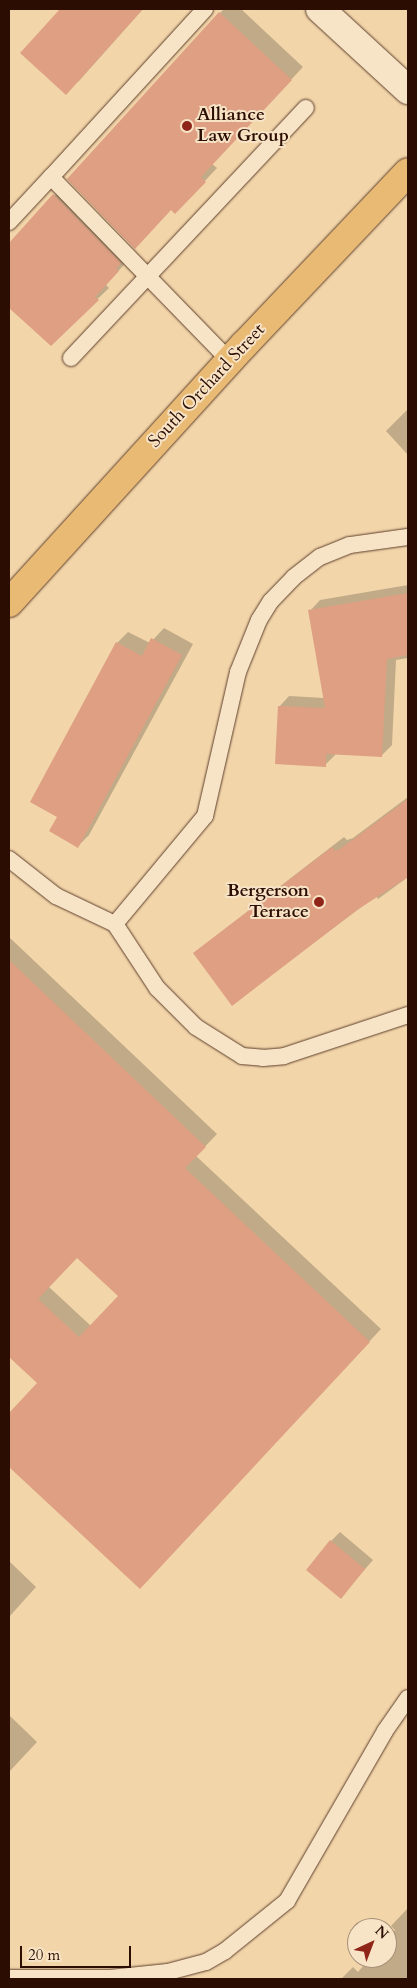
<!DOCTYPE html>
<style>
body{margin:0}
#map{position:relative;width:417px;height:1988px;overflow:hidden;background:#f2d5a9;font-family:Cardo,serif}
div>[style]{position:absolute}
.shadow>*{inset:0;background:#0003}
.building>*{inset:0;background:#de9f83}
.roads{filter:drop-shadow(0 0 1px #5e3f2c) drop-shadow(0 0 1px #5e3f2c)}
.lane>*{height:16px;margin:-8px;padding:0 8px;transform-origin:8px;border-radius:8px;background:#f7e4c7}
.street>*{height:28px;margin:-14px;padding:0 14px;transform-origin:14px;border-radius:14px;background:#f7e4c7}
.primary>*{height:28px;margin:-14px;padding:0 14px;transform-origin:14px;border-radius:14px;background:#e9ba74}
.dots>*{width:14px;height:14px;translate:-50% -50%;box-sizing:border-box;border:2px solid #f7e4c7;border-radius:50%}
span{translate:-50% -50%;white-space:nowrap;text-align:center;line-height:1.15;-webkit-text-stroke:4px #f7e4c7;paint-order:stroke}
.poi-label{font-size:18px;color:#2c0d02;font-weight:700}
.left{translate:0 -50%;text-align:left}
.right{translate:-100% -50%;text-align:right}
.street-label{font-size:18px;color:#2c0d02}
.frame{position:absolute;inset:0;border:10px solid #2c0d02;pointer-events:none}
.north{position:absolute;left:347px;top:1918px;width:50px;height:50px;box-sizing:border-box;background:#f7e4c7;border:1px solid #a68e78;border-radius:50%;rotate:43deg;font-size:14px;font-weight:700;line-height:20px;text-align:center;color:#2c0d02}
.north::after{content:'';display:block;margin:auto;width:18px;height:22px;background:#8f2418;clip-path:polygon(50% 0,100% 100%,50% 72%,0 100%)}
.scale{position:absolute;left:20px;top:1946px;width:111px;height:22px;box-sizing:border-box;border:2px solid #2c0d02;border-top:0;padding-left:6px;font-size:15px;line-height:18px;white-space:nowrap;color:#2c0d02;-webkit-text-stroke:4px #f7e4c7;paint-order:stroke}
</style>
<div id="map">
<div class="shadow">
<div style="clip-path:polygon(62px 9px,143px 9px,78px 82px,22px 53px)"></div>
<div style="clip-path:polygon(224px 9px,241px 9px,303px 67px,212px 164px,217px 168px,187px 200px,171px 208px,220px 13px)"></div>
<div style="clip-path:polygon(65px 184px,129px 259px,106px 285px,109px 288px,51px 344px,9px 306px,9px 245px)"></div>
<div style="clip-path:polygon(408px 409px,408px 455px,386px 431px)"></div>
<div style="clip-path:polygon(408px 585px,408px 658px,396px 660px,392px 745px,381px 756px,336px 754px,325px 765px,279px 707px,289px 696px,324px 698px,310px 611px,320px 600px)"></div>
<div style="clip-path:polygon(164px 628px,193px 644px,89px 835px,78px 846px,58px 816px,117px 643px,128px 632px,150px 643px)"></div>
<div style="clip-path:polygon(408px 797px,408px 877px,378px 899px,376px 896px,232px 1004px,194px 953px,344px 837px,347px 840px,353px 838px)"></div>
<div style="clip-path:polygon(evenodd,9px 937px,217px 1134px,196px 1156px,381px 1329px,140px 1587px,9px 1465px,9px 1415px,38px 1383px,9px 1355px,9px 937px,78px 1256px,120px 1296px,91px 1326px,49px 1287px,78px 1256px)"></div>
<div style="clip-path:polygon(340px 1532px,373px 1560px,341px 1597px,331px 1541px)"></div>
<div style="clip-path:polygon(9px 1561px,36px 1587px,9px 1617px)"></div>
<div style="clip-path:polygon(9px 1715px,37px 1742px,9px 1772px)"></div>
<div style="clip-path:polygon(408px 1908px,408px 1979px,341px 1979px,353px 1967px,358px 1972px,370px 1958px,387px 1958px,387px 1939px,395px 1930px,391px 1926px)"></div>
</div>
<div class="building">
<div style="clip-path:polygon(60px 9px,143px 9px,66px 95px,20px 53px)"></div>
<div style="clip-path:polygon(219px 12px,292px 80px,201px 177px,206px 182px,175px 214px,171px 210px,135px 249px,67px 179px)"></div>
<div style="clip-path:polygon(53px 194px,121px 263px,116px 269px,119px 271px,95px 297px,99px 300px,51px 346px,9px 308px,9px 243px)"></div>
<div style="clip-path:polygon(408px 593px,408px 655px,387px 659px,382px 757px,326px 754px,326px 767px,275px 764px,278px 706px,325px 708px,308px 610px)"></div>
<div style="clip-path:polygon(151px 638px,182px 655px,78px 848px,49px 831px,57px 817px,30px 802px,116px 642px,142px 656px)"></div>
<div style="clip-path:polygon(408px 799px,408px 877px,357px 910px,232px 1006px,193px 953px,332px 847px,335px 851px,340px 849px)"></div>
<div style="clip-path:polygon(evenodd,9px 960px,206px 1147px,185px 1168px,370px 1342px,140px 1589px,9px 1467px,9px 1413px,37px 1383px,9px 1357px,9px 960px,77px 1258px,118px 1296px,79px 1337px,38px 1299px,77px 1258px)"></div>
<div style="clip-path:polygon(330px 1540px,365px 1569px,341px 1599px,306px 1570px)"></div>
</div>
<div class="roads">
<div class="lane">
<div style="left:205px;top:9px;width:228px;rotate:132.5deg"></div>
<div style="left:51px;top:177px;width:257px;rotate:45.8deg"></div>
<div style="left:9px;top:222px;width:62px;rotate:-47deg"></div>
<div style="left:71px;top:358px;width:343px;rotate:-46.8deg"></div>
<div style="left:9px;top:859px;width:60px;rotate:38.2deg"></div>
<div style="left:56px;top:896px;width:65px;rotate:25.4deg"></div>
<div style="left:115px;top:924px;width:77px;rotate:56.7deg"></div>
<div style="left:157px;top:988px;width:55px;rotate:45deg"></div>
<div style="left:196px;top:1027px;width:54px;rotate:32.2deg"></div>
<div style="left:242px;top:1056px;width:21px;rotate:5deg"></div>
<div style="left:263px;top:1058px;width:21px;rotate:-5deg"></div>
<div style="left:284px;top:1056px;width:131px;rotate:-18.3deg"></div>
<div style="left:115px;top:924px;width:141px;rotate:-50.2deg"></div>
<div style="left:205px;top:816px;width:148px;rotate:-77.1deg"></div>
<div style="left:238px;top:672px;width:56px;rotate:-68deg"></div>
<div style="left:259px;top:620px;width:22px;rotate:-58deg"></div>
<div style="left:271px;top:601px;width:33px;rotate:-46deg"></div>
<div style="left:294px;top:577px;width:33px;rotate:-38deg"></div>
<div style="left:320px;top:557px;width:32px;rotate:-22deg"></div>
<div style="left:350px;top:545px;width:59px;rotate:-7.9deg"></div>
<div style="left:9px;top:1978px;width:101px"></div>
<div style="left:110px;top:1978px;width:58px;rotate:-5.9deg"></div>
<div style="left:168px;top:1972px;width:39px;rotate:-15deg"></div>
<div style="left:206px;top:1962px;width:22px;rotate:-30deg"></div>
<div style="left:225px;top:1951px;width:80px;rotate:-38.9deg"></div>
<div style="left:287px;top:1901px;width:196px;rotate:-60deg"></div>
<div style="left:385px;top:1731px;width:40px;rotate:-55.1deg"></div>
</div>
<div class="street">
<div style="left:320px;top:9px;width:120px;rotate:42.6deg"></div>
</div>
<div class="primary">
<div style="left:9px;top:603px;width:349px;rotate:-47.7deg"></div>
<div style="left:244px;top:345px;width:238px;rotate:-46.5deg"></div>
</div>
</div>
<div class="dots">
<div style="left:187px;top:126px;background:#8f2418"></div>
<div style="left:319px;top:902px;background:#8f2418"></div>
</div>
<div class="poi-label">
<span class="left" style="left:197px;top:126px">Alliance<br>Law Group</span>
<span class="right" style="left:309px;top:902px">Bergerson<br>Terrace</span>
</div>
<div class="street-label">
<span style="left:207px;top:386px;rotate:-47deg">South Orchard Street</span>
</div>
<div class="frame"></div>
<div class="north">N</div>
<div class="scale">20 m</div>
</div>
